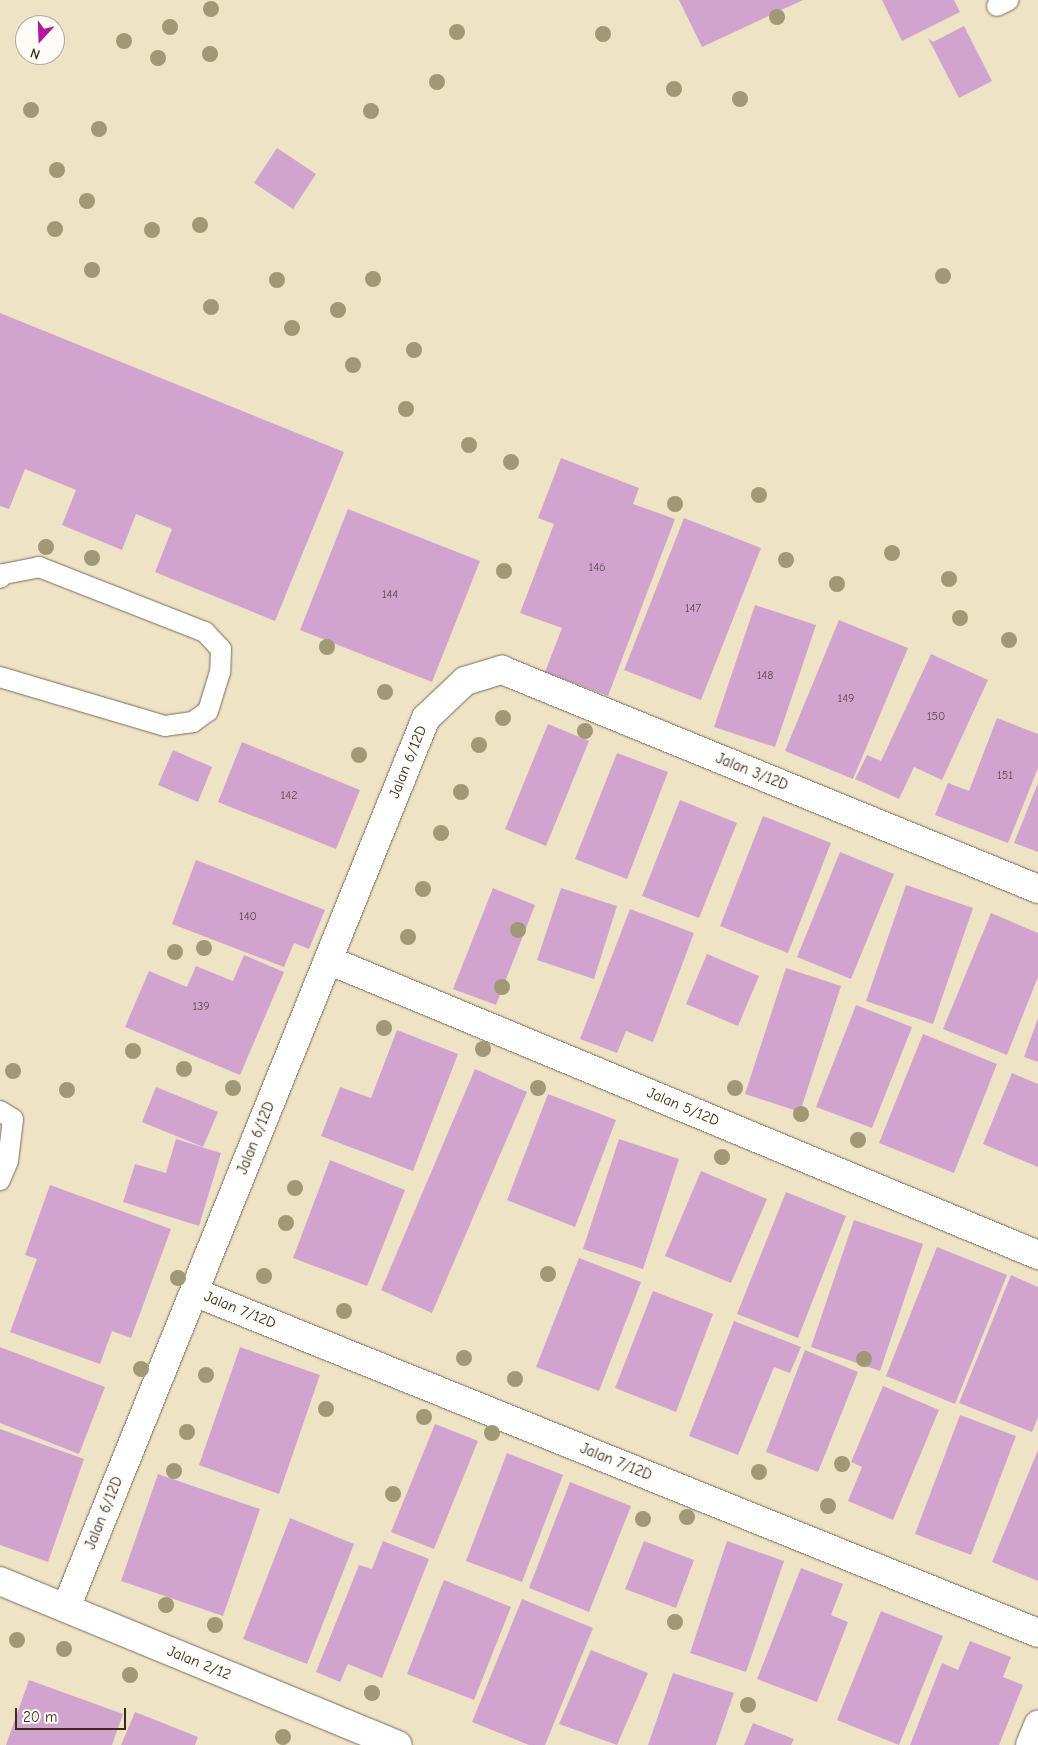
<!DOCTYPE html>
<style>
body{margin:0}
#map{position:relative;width:1038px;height:1745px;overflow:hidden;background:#efe3c6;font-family:"Comic Neue",sans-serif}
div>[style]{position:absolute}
.building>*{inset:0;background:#d1a4d0}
.roads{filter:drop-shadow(0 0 1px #7a6b59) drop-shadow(0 0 1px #7a6b59)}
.lane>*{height:20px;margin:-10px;padding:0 10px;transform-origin:10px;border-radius:10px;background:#fff}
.street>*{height:28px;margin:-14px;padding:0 14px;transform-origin:14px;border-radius:14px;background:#fff}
.trees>*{width:16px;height:16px;margin:-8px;border-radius:50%;background:#a09877}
span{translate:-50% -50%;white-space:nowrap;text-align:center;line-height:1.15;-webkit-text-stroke:5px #fdfcf7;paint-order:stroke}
.number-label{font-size:12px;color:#60484a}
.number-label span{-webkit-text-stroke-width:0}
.street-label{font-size:15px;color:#3b2a1e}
.north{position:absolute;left:15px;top:15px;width:50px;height:50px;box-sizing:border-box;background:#fdfcf7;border:1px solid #afa8a0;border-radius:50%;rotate:200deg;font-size:14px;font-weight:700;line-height:20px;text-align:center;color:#3b2a1e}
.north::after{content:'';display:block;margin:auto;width:18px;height:22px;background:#b5179e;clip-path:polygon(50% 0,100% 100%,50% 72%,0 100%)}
.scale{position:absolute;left:15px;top:1708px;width:111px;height:22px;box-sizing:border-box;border:2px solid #3b2a1e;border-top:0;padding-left:6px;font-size:15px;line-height:18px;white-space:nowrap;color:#3b2a1e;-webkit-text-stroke:4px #fdfcf7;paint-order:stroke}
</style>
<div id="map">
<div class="building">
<div style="clip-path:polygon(679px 0,803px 0,702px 47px)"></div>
<div style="clip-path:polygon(882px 0,954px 0,960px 12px,902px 41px)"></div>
<div style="clip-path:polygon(964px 26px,992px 81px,959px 98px,928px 38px,933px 42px)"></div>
<div style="clip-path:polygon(277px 148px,316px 174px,293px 209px,254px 183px)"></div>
<div style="clip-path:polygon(0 313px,344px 452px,275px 621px,155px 572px,172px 529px,136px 514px,122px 550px,62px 525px,76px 490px,25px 469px,9px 509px,0 506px)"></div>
<div style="clip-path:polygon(561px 458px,639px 488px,633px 504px,675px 519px,608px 696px,545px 672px,562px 628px,520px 613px,554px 524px,538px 518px)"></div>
<div style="clip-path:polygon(348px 509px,480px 561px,432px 682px,300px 630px)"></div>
<div style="clip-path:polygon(684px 518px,761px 548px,701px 700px,624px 670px)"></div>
<div style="clip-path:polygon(755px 605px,816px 625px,775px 747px,714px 727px)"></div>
<div style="clip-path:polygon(839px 620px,908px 648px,853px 779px,785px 751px)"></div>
<div style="clip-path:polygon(931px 654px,988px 680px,942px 780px,914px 767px,899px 799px,855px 779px,867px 755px,881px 761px)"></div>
<div style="clip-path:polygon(997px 718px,1038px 734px,1038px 768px,1008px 843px,935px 815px,948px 783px,969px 791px)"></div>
<div style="clip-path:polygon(548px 724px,589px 741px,546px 846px,505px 829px)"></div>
<div style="clip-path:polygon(242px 742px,360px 790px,336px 849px,218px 802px)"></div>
<div style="clip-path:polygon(173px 750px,212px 767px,198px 802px,158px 785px)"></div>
<div style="clip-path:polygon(617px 753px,668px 772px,627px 879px,575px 859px)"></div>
<div style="clip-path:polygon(1038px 783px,1038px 852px,1014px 843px)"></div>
<div style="clip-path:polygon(680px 800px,737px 823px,699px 918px,642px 896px)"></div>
<div style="clip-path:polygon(763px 816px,831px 843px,788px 953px,720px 926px)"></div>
<div style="clip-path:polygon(840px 852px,894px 874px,851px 979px,797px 957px)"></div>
<div style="clip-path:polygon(196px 860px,325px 910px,309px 949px,294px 943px,284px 967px,172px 924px)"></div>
<div style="clip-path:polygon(906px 885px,973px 908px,933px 1024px,866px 1001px)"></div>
<div style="clip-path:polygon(493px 888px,535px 905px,496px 1005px,453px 989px)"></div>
<div style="clip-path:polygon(561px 888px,617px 906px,594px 979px,537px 960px)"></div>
<div style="clip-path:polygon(630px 909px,694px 933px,653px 1042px,626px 1031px,617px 1053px,580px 1039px)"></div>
<div style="clip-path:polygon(991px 913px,1038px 933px,1038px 977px,1007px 1055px,943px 1029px)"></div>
<div style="clip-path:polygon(707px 954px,759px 976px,738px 1026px,686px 1004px)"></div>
<div style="clip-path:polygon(244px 955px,284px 972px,240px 1075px,125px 1027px,149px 971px,187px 987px,196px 966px,233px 981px)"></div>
<div style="clip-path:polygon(786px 968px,841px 986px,800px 1112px,745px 1094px)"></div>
<div style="clip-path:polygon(856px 1005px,912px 1027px,872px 1128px,816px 1107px)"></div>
<div style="clip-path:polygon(1038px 1018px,1038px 1062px,1024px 1057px)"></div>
<div style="clip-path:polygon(397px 1030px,458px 1054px,413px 1171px,321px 1136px,340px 1087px,371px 1098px)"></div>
<div style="clip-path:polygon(923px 1034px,997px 1064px,954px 1173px,879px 1143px)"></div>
<div style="clip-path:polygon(475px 1069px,527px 1092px,432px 1313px,381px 1290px)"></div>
<div style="clip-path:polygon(1012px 1073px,1038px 1084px,1038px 1167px,983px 1144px)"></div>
<div style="clip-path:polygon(156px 1087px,218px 1112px,203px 1147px,142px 1122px)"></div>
<div style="clip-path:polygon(548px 1094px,616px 1120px,575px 1227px,507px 1200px)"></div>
<div style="clip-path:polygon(176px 1139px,221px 1153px,199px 1226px,123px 1202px,135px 1164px,166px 1173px)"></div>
<div style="clip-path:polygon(619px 1139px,679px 1159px,643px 1269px,583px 1249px)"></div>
<div style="clip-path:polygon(330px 1160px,405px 1190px,367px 1286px,293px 1258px)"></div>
<div style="clip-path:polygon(701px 1171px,767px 1199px,731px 1283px,665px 1256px)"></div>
<div style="clip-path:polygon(50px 1185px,171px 1229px,131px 1338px,112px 1331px,100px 1364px,10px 1332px,37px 1259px,25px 1255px)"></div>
<div style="clip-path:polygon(786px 1192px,846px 1216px,798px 1338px,737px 1314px)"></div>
<div style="clip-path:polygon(854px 1220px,923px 1244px,880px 1371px,811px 1347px)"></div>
<div style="clip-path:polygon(937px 1247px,1007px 1275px,955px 1404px,886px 1376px)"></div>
<div style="clip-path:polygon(579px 1258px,641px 1282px,599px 1391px,536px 1367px)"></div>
<div style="clip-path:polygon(1011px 1275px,1038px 1287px,1038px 1417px,1032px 1432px,959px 1403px)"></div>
<div style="clip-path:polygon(653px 1291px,713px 1314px,676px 1412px,615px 1388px)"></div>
<div style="clip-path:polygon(734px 1321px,801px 1347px,790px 1373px,774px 1367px,738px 1455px,689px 1436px)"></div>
<div style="clip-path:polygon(0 1347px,105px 1387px,79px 1454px,0 1423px)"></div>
<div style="clip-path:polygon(240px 1347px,320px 1375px,279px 1494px,199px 1465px)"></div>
<div style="clip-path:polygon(805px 1350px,858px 1372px,818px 1472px,766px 1452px)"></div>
<div style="clip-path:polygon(883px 1386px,939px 1410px,893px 1520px,848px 1501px,862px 1467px,851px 1462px)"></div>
<div style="clip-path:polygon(960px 1415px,1016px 1436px,971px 1555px,915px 1534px)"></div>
<div style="clip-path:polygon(435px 1424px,478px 1441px,434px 1549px,391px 1532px)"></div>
<div style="clip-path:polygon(0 1429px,84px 1459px,48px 1562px,0 1545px)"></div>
<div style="clip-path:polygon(1038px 1450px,1038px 1581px,992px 1562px)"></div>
<div style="clip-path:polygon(507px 1453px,563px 1475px,522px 1582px,466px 1561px)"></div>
<div style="clip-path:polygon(158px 1474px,260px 1509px,223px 1616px,121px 1581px)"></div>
<div style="clip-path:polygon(570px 1482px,631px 1506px,589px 1612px,529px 1588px)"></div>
<div style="clip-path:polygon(290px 1518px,354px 1544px,307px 1664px,243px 1639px)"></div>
<div style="clip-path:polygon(383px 1541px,429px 1559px,382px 1678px,348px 1664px,340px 1682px,316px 1672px,359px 1565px,372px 1569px)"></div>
<div style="clip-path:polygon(644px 1541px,694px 1560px,676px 1608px,625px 1589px)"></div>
<div style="clip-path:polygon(727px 1541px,784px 1561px,746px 1672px,690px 1653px)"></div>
<div style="clip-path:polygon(801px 1568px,843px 1584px,831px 1615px,848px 1622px,817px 1702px,757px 1679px)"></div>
<div style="clip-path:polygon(444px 1580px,511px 1607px,474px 1700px,407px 1674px)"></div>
<div style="clip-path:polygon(522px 1599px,593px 1628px,545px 1745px,529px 1745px,472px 1722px)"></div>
<div style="clip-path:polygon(881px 1611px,943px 1636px,899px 1745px,837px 1720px)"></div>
<div style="clip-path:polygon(970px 1641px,1011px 1657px,1003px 1677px,1023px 1685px,999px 1745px,910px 1745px,942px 1663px,958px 1670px)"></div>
<div style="clip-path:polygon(591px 1650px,648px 1673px,617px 1745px,559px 1724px)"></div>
<div style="clip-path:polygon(673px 1673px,734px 1693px,716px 1745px,648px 1745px)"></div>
<div style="clip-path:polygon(29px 1680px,123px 1714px,112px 1745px,6px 1745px)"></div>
<div style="clip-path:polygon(135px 1712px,198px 1737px,195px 1745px,121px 1745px)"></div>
<div style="clip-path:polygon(753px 1723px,794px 1739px,791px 1745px,744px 1745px)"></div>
</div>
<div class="roads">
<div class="lane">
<div style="left:997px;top:6px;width:13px;rotate:-27deg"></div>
<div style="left:0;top:578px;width:6px;rotate:-45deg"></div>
<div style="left:4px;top:574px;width:36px;rotate:-11deg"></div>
<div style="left:39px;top:567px;width:178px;rotate:21.4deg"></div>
<div style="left:205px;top:632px;width:23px;rotate:47deg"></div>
<div style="left:221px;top:649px;width:23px;rotate:92deg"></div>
<div style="left:220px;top:672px;width:41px;rotate:107.1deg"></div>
<div style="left:208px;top:711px;width:19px;rotate:144deg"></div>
<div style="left:193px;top:722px;width:28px;rotate:172deg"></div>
<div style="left:165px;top:726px;width:172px;rotate:-163.5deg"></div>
<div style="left:0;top:1111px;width:15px;rotate:32deg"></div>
<div style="left:13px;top:1119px;width:42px;rotate:96.8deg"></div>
<div style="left:8px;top:1161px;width:21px;rotate:113deg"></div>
</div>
<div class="street">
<div style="left:328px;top:960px;width:769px;rotate:22.56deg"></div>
<div style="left:194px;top:1292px;width:910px;rotate:22deg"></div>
<div style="left:0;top:1581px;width:430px;rotate:22.4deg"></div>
<div style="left:66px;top:1608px;width:960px;rotate:-67.98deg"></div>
<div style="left:426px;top:718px;width:54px;rotate:-43.5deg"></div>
<div style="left:465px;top:681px;width:39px;rotate:-17deg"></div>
<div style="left:502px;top:670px;width:579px;rotate:22.22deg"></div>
<div style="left:1030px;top:1745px;width:22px;rotate:-68deg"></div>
</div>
</div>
<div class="trees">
<div style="left:211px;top:9px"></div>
<div style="left:777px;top:17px"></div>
<div style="left:170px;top:27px"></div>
<div style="left:457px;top:32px"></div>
<div style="left:603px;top:34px"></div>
<div style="left:124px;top:41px"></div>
<div style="left:210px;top:54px"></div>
<div style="left:158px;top:58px"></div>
<div style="left:437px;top:82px"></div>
<div style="left:674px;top:89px"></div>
<div style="left:740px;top:99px"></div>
<div style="left:31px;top:110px"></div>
<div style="left:371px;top:111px"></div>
<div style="left:99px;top:129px"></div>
<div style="left:57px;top:170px"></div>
<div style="left:87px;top:201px"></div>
<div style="left:200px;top:225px"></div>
<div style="left:55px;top:229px"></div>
<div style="left:152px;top:230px"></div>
<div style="left:92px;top:270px"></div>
<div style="left:943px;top:276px"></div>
<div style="left:373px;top:279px"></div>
<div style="left:277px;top:280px"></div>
<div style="left:211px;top:307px"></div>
<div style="left:338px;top:310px"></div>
<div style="left:292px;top:328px"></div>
<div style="left:414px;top:350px"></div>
<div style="left:353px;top:365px"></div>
<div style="left:406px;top:409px"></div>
<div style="left:469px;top:445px"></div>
<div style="left:511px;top:462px"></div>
<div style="left:759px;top:495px"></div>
<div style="left:675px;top:504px"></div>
<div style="left:46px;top:547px"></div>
<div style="left:892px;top:553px"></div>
<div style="left:92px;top:558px"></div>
<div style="left:786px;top:560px"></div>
<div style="left:504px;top:571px"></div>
<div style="left:949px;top:579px"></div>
<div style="left:837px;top:584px"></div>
<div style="left:960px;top:618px"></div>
<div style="left:1009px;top:640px"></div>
<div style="left:327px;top:647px"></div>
<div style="left:385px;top:692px"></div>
<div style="left:503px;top:718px"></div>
<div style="left:585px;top:731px"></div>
<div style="left:479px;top:745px"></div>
<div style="left:359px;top:755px"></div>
<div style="left:461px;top:792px"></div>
<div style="left:441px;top:833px"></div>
<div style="left:423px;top:889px"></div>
<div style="left:518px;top:930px"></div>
<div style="left:408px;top:937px"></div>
<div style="left:204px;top:948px"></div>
<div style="left:175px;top:952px"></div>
<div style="left:502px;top:987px"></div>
<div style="left:384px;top:1028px"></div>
<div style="left:483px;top:1049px"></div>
<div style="left:133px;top:1051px"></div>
<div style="left:184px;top:1069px"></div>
<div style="left:13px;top:1071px"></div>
<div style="left:233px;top:1088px"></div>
<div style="left:538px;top:1088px"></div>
<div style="left:735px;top:1088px"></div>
<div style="left:67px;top:1090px"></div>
<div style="left:801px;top:1114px"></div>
<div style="left:858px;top:1140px"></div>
<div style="left:722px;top:1157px"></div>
<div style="left:295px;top:1188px"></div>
<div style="left:286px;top:1223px"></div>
<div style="left:548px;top:1274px"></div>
<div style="left:264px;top:1276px"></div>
<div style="left:178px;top:1278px"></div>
<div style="left:344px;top:1311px"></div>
<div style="left:464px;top:1358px"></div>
<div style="left:864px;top:1359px"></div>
<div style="left:141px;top:1369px"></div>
<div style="left:206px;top:1375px"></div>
<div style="left:515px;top:1379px"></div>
<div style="left:326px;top:1409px"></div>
<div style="left:424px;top:1417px"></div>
<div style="left:187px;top:1432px"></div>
<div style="left:492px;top:1433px"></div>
<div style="left:842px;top:1464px"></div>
<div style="left:174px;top:1471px"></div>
<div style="left:759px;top:1472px"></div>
<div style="left:393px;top:1494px"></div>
<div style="left:828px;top:1506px"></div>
<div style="left:687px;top:1517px"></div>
<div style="left:643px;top:1519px"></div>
<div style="left:166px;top:1605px"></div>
<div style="left:675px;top:1622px"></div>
<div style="left:215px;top:1625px"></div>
<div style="left:17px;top:1640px"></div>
<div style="left:64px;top:1649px"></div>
<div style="left:130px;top:1675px"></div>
<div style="left:372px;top:1693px"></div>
<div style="left:748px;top:1705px"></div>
<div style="left:283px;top:1737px"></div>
</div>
<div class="number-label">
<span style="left:597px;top:568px">146</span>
<span style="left:390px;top:595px">144</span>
<span style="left:693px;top:609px">147</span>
<span style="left:765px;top:676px">148</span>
<span style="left:846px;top:699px">149</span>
<span style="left:936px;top:717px">150</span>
<span style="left:1005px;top:776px">151</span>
<span style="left:289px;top:796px">142</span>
<span style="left:248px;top:917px">140</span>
<span style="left:201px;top:1007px">139</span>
</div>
<div class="street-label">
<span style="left:408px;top:762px;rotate:-68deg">Jalan 6/12D</span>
<span style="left:752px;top:772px;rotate:22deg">Jalan 3/12D</span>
<span style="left:683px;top:1107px;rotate:23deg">Jalan 5/12D</span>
<span style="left:256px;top:1138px;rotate:-68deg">Jalan 6/12D</span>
<span style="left:240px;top:1310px;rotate:22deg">Jalan 7/12D</span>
<span style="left:616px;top:1462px;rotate:22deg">Jalan 7/12D</span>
<span style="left:104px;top:1513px;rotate:-68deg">Jalan 6/12D</span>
<span style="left:199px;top:1663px;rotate:22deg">Jalan 2/12</span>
</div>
<div class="north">N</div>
<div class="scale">20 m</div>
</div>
